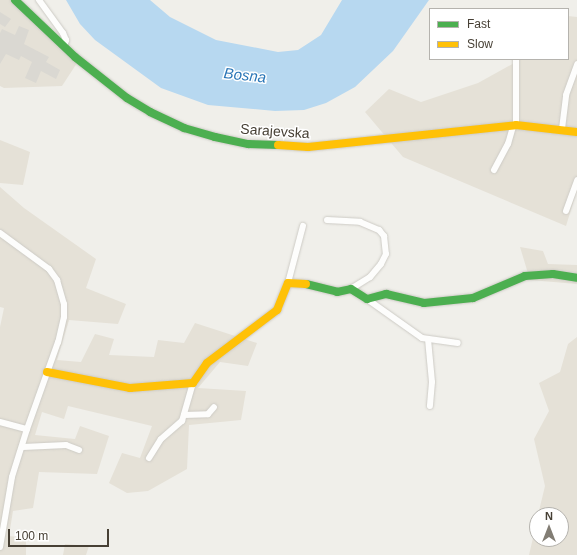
<!DOCTYPE html>
<style>
body{margin:0}
#map{position:relative;width:577px;height:555px;overflow:hidden;background:#f0efea;font-family:Arial,sans-serif}
div>[style]{position:absolute}
.residential>*{inset:0;background:#e5e1d7}
.water>*{inset:0;background:#b7d8f0}
.building>*{inset:0;background:#dad8d2}
.roads{filter:drop-shadow(0 0 1px #cdcbc5) drop-shadow(0 0 1px #cdcbc5)}
.street>*{height:6px;margin:-3px;padding:0 3px;transform-origin:3px;border-radius:3px;background:#fdfdfc}
.fast>*{height:8px;margin:-4px;padding:0 4px;transform-origin:4px;border-radius:4px;background:#4caf50}
.slow>*{height:8px;margin:-4px;padding:0 4px;transform-origin:4px;border-radius:4px;background:#ffc107}
span{translate:-50% -50%;white-space:nowrap;text-align:center;line-height:1.15;-webkit-text-stroke:3px #fff;paint-order:stroke}
.street-label{font-size:14px;color:#474035}
.water-label{font-size:15px;color:#2a76b7;font-style:italic}
.legend{position:absolute;left:429px;top:8px;width:140px;height:52px;box-sizing:border-box;background:#fff;border:1px solid #b5b3ae;margin:0;padding:5px 7px;list-style:none;font-size:12px;color:#474035}
.legend li{display:flex;align-items:center;gap:8px;height:20px}
.legend b{width:20px;border:1px solid #b5b3ae}
.north{position:absolute;left:529px;top:507px;width:40px;height:40px;box-sizing:border-box;background:#fff;border:1px solid #b5b3ae;border-radius:50%;rotate:0deg;font-size:11px;font-weight:700;line-height:16px;text-align:center;color:#474035}
.north::after{content:'';display:block;margin:auto;width:14px;height:18px;background:#827d74;clip-path:polygon(50% 0,100% 100%,50% 72%,0 100%)}
.scale{position:absolute;left:8px;top:529px;width:101px;height:18px;box-sizing:border-box;border:2px solid #474035;border-top:0;padding-left:5px;font-size:12px;line-height:14px;white-space:nowrap;color:#474035;-webkit-text-stroke:3px #fff;paint-order:stroke}
</style>
<div id="map">
<div class="residential">
<div style="clip-path:polygon(0 0,10px 0,77px 63px,62px 86px,4px 88px,0 86px)"></div>
<div style="clip-path:polygon(568px 16px,577px 17px,577px 190px,566px 226px,403px 157px,365px 112px,389px 89px,421px 102px,478px 83px,516px 62px,515px 59px,568px 59px)"></div>
<div style="clip-path:polygon(0 140px,30px 152px,23px 185px,0 183px)"></div>
<div style="clip-path:polygon(0 187px,24px 208px,96px 259px,86px 288px,126px 304px,118px 324px,69px 320px,57px 360px,81px 362px,95px 334px,114px 339px,109px 355px,154px 357px,158px 340px,184px 343px,195px 323px,257px 343px,248px 366px,220px 362px,198px 388px,246px 391px,241px 420px,189px 425px,187px 469px,148px 491px,127px 493px,109px 483px,122px 453px,140px 458px,152px 426px,68px 406px,64px 419px,42px 412px,35px 435px,75px 439px,80px 426px,109px 436px,97px 474px,39px 472px,33px 508px,13px 511px,9px 536px,26px 538px,26px 555px,0 555px,0 327px,4px 308px,0 307px)"></div>
<div style="clip-path:polygon(520px 247px,543px 251px,548px 264px,577px 265px,577px 284px,530px 280px)"></div>
<div style="clip-path:polygon(577px 337px,577px 555px,529px 555px,537px 521px,537px 539px,561px 539px,561px 515px,538px 515px,545px 486px,534px 439px,549px 411px,539px 383px,560px 372px,568px 344px)"></div>
<div style="clip-path:polygon(65px 544px,89px 546px,86px 555px,63px 555px)"></div>
</div>
<div class="water">
<div style="clip-path:polygon(66px 0,150px 0,170px 17px,216px 40px,278px 52px,298px 50px,321px 35px,342px 0,429px 0,393px 51px,355px 87px,326px 103px,304px 110px,275px 111px,208px 105px,161px 88px,95px 40px,80px 24px)"></div>
</div>
<div class="building">
<div style="clip-path:polygon(0 12px,11px 19px,5px 27px,0 24px)"></div>
<div style="clip-path:polygon(19px 26px,29px 30px,24px 44px,49px 57px,46px 62px,60px 70px,56px 79px,41px 71px,36px 83px,25px 78px,32px 62px,21px 56px,19px 60px,6px 54px,0 64px,0 33px,2px 29px,15px 35px)"></div>
</div>
<div class="roads">
<div class="street">
<div style="left:39px;top:0;width:41px;rotate:54deg"></div>
<div style="left:63px;top:33px;width:8px;rotate:67deg"></div>
<div style="left:66px;top:40px;width:7px;rotate:106deg"></div>
<div style="left:516px;top:125px;width:66px;rotate:-90deg"></div>
<div style="left:562px;top:129px;width:34px;rotate:-83deg"></div>
<div style="left:566px;top:95px;width:33px;rotate:-70deg"></div>
<div style="left:494px;top:170px;width:30px;rotate:-62deg"></div>
<div style="left:508px;top:144px;width:19px;rotate:-74deg"></div>
<div style="left:566px;top:211px;width:33px;rotate:-70deg"></div>
<div style="left:327px;top:220px;width:33px;rotate:3deg"></div>
<div style="left:360px;top:222px;width:21px;rotate:23deg"></div>
<div style="left:379px;top:230px;width:8px;rotate:50deg"></div>
<div style="left:384px;top:236px;width:18px;rotate:84deg"></div>
<div style="left:386px;top:254px;width:11px;rotate:117deg"></div>
<div style="left:381px;top:264px;width:17px;rotate:130deg"></div>
<div style="left:370px;top:277px;width:22px;rotate:148deg"></div>
<div style="left:0;top:233px;width:61px;rotate:36.3deg"></div>
<div style="left:49px;top:269px;width:14px;rotate:54deg"></div>
<div style="left:57px;top:280px;width:25px;rotate:74deg"></div>
<div style="left:64px;top:304px;width:13px;rotate:90deg"></div>
<div style="left:64px;top:317px;width:26px;rotate:103deg"></div>
<div style="left:58px;top:342px;width:92px;rotate:109.6deg"></div>
<div style="left:288px;top:283px;width:59px;rotate:-75.3deg"></div>
<div style="left:367px;top:299px;width:67px;rotate:35.3deg"></div>
<div style="left:422px;top:338px;width:36px;rotate:8deg"></div>
<div style="left:428px;top:339px;width:43px;rotate:84.7deg"></div>
<div style="left:432px;top:382px;width:24px;rotate:95deg"></div>
<div style="left:184px;top:415px;width:24px;rotate:-2deg"></div>
<div style="left:208px;top:414px;width:9px;rotate:-49deg"></div>
<div style="left:0;top:422px;width:28px;rotate:15deg"></div>
<div style="left:27px;top:429px;width:50px;rotate:107.4deg"></div>
<div style="left:12px;top:477px;width:71px;rotate:99.7deg"></div>
<div style="left:23px;top:447px;width:43px;rotate:-2.7deg"></div>
<div style="left:66px;top:445px;width:14px;rotate:21deg"></div>
<div style="left:149px;top:458px;width:22px;rotate:-58deg"></div>
<div style="left:161px;top:439px;width:28px;rotate:-41deg"></div>
<div style="left:182px;top:421px;width:40px;rotate:-74deg"></div>
</div>
<div class="fast">
<div style="left:15px;top:0;width:83px;rotate:43.5deg"></div>
<div style="left:75px;top:57px;width:66px;rotate:38.3deg"></div>
<div style="left:127px;top:98px;width:27px;rotate:31deg"></div>
<div style="left:150px;top:112px;width:38px;rotate:25deg"></div>
<div style="left:184px;top:128px;width:32px;rotate:16deg"></div>
<div style="left:215px;top:137px;width:34px;rotate:12deg"></div>
<div style="left:248px;top:144px;width:30px;rotate:2deg"></div>
<div style="left:306px;top:284px;width:32px;rotate:14deg"></div>
<div style="left:337px;top:292px;width:14px;rotate:-12deg"></div>
<div style="left:351px;top:289px;width:19px;rotate:32deg"></div>
<div style="left:367px;top:299px;width:20px;rotate:-15deg"></div>
<div style="left:386px;top:294px;width:39px;rotate:13deg"></div>
<div style="left:424px;top:303px;width:49px;rotate:-5.8deg"></div>
<div style="left:473px;top:298px;width:56px;rotate:-22.9deg"></div>
<div style="left:525px;top:276px;width:28px;rotate:-4deg"></div>
<div style="left:553px;top:274px;width:24px;rotate:9deg"></div>
</div>
<div class="slow">
<div style="left:278px;top:145px;width:30px;rotate:4deg"></div>
<div style="left:308px;top:147px;width:209px;rotate:-6deg"></div>
<div style="left:516px;top:125px;width:61px;rotate:6.5deg"></div>
<div style="left:47px;top:372px;width:85px;rotate:10.9deg"></div>
<div style="left:130px;top:388px;width:63px;rotate:-4.5deg"></div>
<div style="left:193px;top:383px;width:24px;rotate:-55deg"></div>
<div style="left:207px;top:363px;width:88px;rotate:-37.1deg"></div>
<div style="left:277px;top:310px;width:29px;rotate:-68deg"></div>
<div style="left:288px;top:283px;width:18px;rotate:3deg"></div>
</div>
</div>
<div class="street-label">
<span style="left:275px;top:131px;rotate:4deg">Sarajevska</span>
</div>
<div class="water-label">
<span style="left:245px;top:75px;rotate:6deg">Bosna</span>
</div>
<ul class="legend">
<li><b style="height:5px;background:#4caf50"></b>Fast</li>
<li><b style="height:5px;background:#ffc107"></b>Slow</li>
</ul>
<div class="north">N</div>
<div class="scale">100 m</div>
</div>
